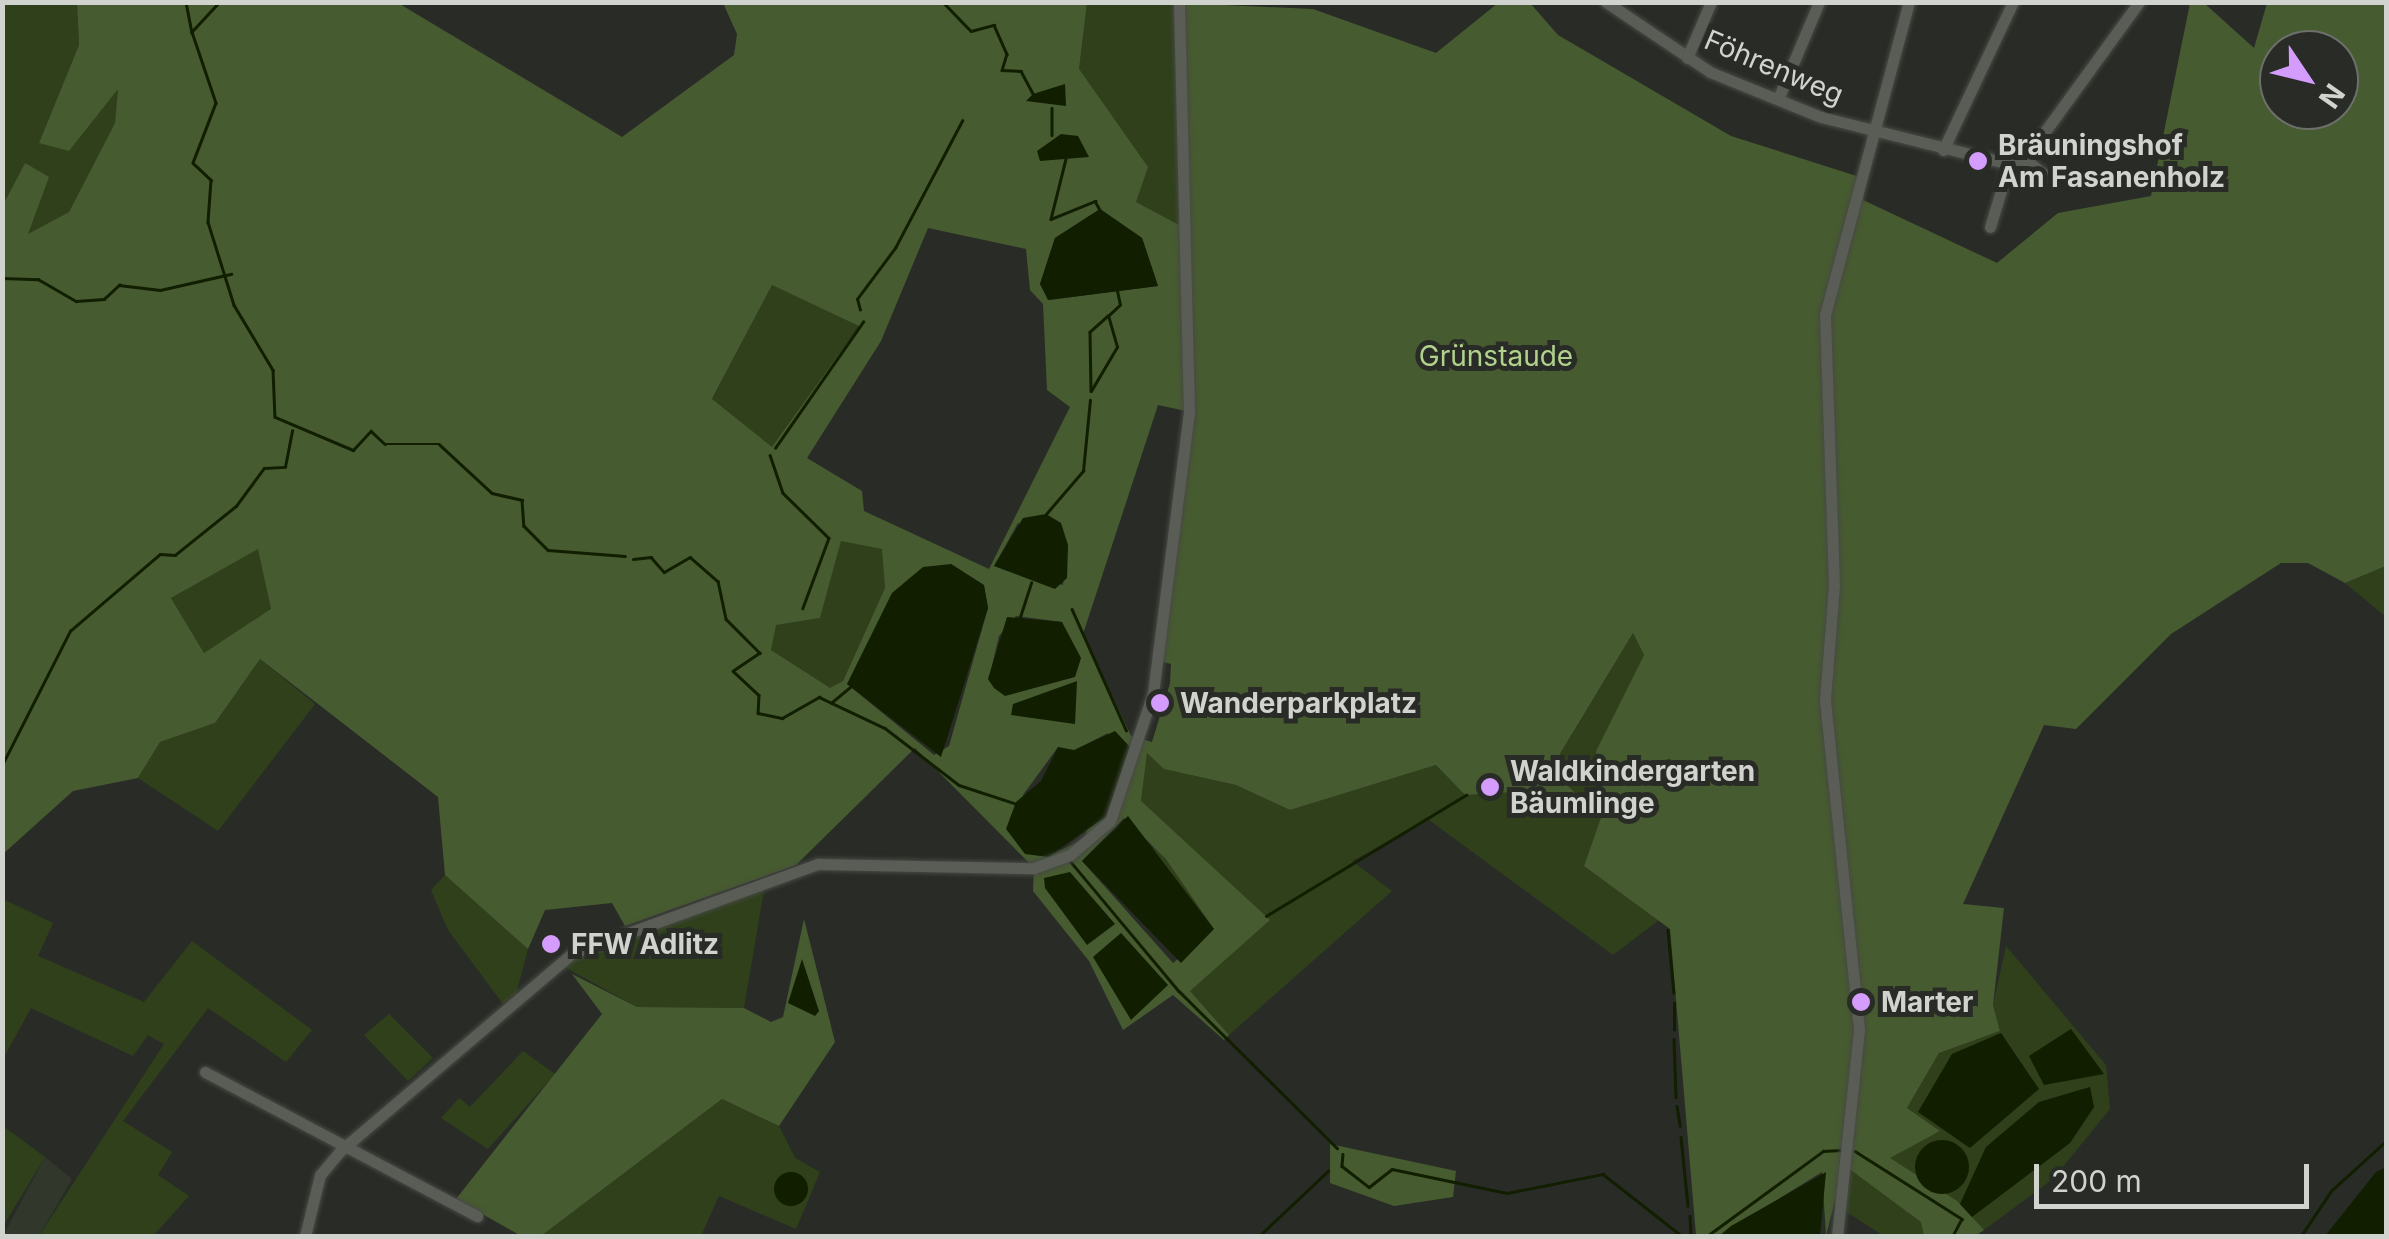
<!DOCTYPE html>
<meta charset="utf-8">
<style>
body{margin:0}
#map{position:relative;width:2389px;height:1239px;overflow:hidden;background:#292c26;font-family:Inter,sans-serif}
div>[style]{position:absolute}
.built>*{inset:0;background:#31372b}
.green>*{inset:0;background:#2f401b}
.forest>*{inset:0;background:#475b30}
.water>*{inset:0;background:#111e00}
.round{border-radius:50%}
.stream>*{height:2.5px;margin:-1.25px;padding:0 1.25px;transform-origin:1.25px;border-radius:1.25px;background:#111e00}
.roads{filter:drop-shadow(0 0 2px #474945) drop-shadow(0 0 2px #474945)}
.minor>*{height:11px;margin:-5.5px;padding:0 5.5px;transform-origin:5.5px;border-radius:5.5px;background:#595d56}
.dots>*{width:28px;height:28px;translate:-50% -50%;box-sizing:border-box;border:5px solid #292c26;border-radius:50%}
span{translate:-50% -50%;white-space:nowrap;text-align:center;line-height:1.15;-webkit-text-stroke:10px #292c26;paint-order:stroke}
.street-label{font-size:28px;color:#d1d3cf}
.poi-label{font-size:28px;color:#d1d3cf;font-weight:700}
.left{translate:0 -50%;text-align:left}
.park-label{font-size:28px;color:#b1d28c}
.frame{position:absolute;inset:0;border:5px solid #d1d3cf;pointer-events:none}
.north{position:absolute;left:2259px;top:30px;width:100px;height:100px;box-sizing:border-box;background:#292c26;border:2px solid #6c6f6a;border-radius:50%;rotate:125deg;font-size:28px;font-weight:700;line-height:40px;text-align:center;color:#d1d3cf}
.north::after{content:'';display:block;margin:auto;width:35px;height:45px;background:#d39cfd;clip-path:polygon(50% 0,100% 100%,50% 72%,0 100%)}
.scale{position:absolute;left:2034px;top:1164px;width:275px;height:45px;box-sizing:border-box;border:5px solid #d1d3cf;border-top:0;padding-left:12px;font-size:30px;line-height:35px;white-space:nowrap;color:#d1d3cf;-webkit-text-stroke:8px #292c26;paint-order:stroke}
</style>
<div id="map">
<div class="built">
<div style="clip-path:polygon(45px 1157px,72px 1179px,39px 1236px,3px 1236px)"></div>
</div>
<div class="green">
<div style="clip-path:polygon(3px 3px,77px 3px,79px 45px,39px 143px,119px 87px,115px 123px,69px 212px,27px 235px,25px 163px,3px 205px)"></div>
<div style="clip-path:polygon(1087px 3px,1180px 3px,1182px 227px,1136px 202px,1079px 69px)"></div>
<div style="clip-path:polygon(772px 285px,859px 325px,773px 448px,712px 400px)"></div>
<div style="clip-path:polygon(841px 540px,883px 549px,885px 588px,843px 681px,830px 689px,771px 650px,775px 625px,820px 618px)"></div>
<div style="clip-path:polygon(259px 548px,271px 610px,204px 653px,171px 598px)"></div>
<div style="clip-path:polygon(2386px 566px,2386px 617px,2345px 583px)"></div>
<div style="clip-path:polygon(1633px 633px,1644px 655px,1596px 751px,1604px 812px,1584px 866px,1659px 920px,1613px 955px,1429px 820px,1352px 861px,1392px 891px,1229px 1035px,1190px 991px,1141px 801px,1147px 752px,1165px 769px,1236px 785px,1290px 810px,1436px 765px,1465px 795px,1528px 790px,1551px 770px)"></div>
<div style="clip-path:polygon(260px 659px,315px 704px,218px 831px,138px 778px,160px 742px,215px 723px)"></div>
<div style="clip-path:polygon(445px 875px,528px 949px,516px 994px,503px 1004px,448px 930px,431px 890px)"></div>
<div style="clip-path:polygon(765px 884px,744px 1008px,637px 1007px,561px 965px)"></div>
<div style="clip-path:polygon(3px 899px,53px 923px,38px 956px,144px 1002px,192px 941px,312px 1030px,286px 1062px,208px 1008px,123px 1121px,172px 1152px,158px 1175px,189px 1196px,153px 1236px,39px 1236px,164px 1044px,148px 1035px,133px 1056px,31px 1008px,3px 1059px)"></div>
<div style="clip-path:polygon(2006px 946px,2106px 1065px,2110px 1109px,2053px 1179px,1984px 1230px,1889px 1158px,1940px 1131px,1907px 1108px,1939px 1053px,2000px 1031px,1993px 1005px)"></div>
<div style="clip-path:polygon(389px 1014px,433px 1058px,408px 1081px,364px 1035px)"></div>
<div style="clip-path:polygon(523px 1051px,555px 1074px,488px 1149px,441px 1118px,459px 1098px,470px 1107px)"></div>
<div style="clip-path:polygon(722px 1099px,779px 1126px,795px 1158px,820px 1172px,796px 1229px,719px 1196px,701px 1236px,541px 1236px)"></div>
<div style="clip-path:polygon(3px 1126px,45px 1157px,3px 1226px)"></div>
<div style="clip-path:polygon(1844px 1164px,1922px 1222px,1924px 1236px,1884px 1236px,1834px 1204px)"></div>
</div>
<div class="forest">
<div style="clip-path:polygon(evenodd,77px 3px,398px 3px,622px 137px,734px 55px,737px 34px,723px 3px,1087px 3px,1079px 69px,1148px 167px,1136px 202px,1181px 226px,1180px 3px,1313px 9px,1436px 53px,1498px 3px,1530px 3px,1558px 35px,1731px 136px,1866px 179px,1863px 200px,1997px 263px,2058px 213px,2151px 196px,2190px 3px,2204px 3px,2254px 48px,2267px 3px,2386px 3px,2386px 566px,2345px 583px,2308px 563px,2281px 563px,2171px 634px,2076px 729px,2044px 725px,1963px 904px,2004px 908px,1993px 1005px,2000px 1031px,1939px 1053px,1907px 1108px,1940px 1131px,1890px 1158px,1957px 1201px,1984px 1230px,1975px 1236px,1924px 1236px,1921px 1222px,1844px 1165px,1826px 1236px,1822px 1172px,1719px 1236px,1696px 1235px,1670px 929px,1584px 866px,1603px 812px,1596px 751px,1644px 655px,1633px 633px,1551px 769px,1575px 793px,1562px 814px,1528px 791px,1465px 795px,1436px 765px,1290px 810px,1236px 785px,1164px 769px,1147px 753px,1141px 801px,1270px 920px,1190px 991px,1229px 1035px,1224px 1040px,1173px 995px,1123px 1030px,1089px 961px,1033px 891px,1034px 868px,915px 748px,796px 865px,625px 926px,612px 903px,545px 910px,528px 949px,445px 875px,438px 797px,260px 659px,215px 723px,160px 742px,138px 778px,73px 791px,3px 854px,3px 205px,25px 163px,49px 177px,28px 234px,69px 212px,115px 123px,118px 89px,69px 151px,39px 143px,79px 45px,77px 3px,2279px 50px,2339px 50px,2339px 110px,2279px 110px,2279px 50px,77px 3px,1100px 209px,1142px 238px,1158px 286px,1049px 300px,1040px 284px,1055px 238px,1100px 209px,77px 3px,928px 228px,1026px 249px,1030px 290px,1043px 304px,1047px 390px,1070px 407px,989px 569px,864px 511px,862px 491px,807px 458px,881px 341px,928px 228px,77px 3px,772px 285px,859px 326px,772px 447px,712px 399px,772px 285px,77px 3px,1158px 405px,1186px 411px,1160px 661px,1171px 664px,1170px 683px,1152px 742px,1131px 736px,1083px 634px,1158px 405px,77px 3px,1018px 523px,1068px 545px,1063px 585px,994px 566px,1018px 523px,77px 3px,841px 541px,882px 549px,885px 588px,843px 681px,830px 688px,771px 650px,776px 625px,820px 618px,841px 541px,77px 3px,258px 549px,271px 609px,204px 653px,171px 598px,258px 549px,77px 3px,951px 564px,984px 586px,988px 608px,949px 746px,934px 755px,847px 684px,951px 564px,77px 3px,1016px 616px,1062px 622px,1075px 677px,990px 674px,999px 636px,1016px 616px,77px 3px,1108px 733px,1085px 838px,1048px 857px,1023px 795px,1058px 747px,1073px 751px,1108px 733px,77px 3px,1124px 818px,1166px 859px,1214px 929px,1173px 963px,1082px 861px,1124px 818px)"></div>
<div style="clip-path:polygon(804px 919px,835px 1042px,779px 1126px,722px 1099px,541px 1236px,521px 1236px,456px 1199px,602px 1014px,572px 974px,637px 1007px,744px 1008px,771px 1022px,783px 1017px)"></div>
<div style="clip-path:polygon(1330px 1144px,1456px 1171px,1453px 1197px,1394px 1206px,1330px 1183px)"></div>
</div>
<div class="water">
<div style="clip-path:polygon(1065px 84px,1066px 106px,1026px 101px,1033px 94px)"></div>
<div style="clip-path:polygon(1061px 134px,1078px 136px,1089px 157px,1040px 161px,1037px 151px)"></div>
<div style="clip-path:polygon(1100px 209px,1142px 238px,1158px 286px,1048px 300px,1040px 284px,1055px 238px)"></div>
<div style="clip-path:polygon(1046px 514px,1061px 523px,1068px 545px,1067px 578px,1055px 589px,994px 566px,1023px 518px)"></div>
<div style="clip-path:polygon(951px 564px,984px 585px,988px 608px,941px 757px,847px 684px,892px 593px,923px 567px)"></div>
<div style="clip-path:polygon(1007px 617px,1062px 622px,1081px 658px,1075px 677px,1005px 696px,994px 688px,988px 679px)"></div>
<div style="clip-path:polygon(1077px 681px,1075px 724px,1011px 715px,1013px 704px)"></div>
<div style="clip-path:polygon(1115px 731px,1131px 748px,1107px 816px,1048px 857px,1025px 854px,1006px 829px,1016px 802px,1041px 781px,1058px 747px,1074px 750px)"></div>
<div style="clip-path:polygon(1128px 816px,1214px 929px,1181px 963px,1082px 861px)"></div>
<div style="clip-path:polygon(1070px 872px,1115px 924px,1087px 945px,1045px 888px,1044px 878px)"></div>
<div style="clip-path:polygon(1121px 933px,1168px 985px,1131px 1020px,1093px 957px)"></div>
<div style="clip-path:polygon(802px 959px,819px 1011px,815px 1016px,788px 1003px)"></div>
<div style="clip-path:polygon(2071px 1029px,2104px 1074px,2044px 1085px,2029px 1056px)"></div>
<div style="clip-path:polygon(2001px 1033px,2039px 1089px,1970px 1148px,1918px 1112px,1952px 1054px)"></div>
<div style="clip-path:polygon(2090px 1087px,2094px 1107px,2070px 1143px,1972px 1217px,1960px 1204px,1986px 1147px,2039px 1102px)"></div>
<div class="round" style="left:1915px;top:1140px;width:54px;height:54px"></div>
<div style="clip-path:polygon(2386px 1167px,2386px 1236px,2325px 1236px,2376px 1172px)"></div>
<div style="clip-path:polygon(1826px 1172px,1820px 1236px,1719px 1236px,1731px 1226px)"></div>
<div class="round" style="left:774px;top:1172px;width:34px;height:34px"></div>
</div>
<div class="stream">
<div style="left:186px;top:2px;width:31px;rotate:79deg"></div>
<div style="left:220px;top:2px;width:41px;rotate:133deg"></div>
<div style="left:192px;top:32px;width:75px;rotate:71.3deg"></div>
<div style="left:216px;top:103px;width:64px;rotate:111deg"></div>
<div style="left:193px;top:163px;width:25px;rotate:43deg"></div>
<div style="left:211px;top:180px;width:42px;rotate:94.1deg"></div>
<div style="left:208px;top:222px;width:87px;rotate:72.6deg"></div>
<div style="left:234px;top:305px;width:76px;rotate:59deg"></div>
<div style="left:273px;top:370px;width:47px;rotate:87.6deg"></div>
<div style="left:275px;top:417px;width:85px;rotate:22.9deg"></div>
<div style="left:353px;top:450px;width:26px;rotate:-47deg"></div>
<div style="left:371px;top:431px;width:19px;rotate:43deg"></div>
<div style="left:385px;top:444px;width:54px"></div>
<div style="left:439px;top:444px;width:72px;rotate:42.8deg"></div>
<div style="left:492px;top:493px;width:31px;rotate:13deg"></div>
<div style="left:522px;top:500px;width:26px;rotate:86deg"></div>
<div style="left:524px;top:526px;width:34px;rotate:45deg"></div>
<div style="left:548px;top:550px;width:77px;rotate:4.5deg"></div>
<div style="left:943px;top:2px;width:40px;rotate:46deg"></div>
<div style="left:971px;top:31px;width:24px;rotate:-15deg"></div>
<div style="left:994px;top:25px;width:32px;rotate:66deg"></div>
<div style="left:1007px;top:54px;width:17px;rotate:107deg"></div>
<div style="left:1002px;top:70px;width:19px;rotate:3deg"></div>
<div style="left:1021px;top:71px;width:26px;rotate:62deg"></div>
<div style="left:1052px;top:108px;width:27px;rotate:90deg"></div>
<div style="left:1066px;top:159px;width:62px;rotate:104deg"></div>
<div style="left:1051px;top:219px;width:48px;rotate:-22.2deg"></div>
<div style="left:1095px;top:201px;width:10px;rotate:61deg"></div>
<div style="left:2px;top:278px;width:36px;rotate:2deg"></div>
<div style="left:38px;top:279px;width:44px;rotate:30.1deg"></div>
<div style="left:76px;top:301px;width:28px;rotate:-4deg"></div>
<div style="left:104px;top:299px;width:21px;rotate:-43deg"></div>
<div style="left:119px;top:285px;width:41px;rotate:7deg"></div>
<div style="left:160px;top:290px;width:73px;rotate:-12.7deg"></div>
<div style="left:860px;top:310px;width:11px;rotate:-105deg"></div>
<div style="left:857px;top:299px;width:64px;rotate:-53.3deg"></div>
<div style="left:895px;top:248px;width:144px;rotate:-62.2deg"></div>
<div style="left:1108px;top:316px;width:24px;rotate:138deg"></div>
<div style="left:1090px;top:332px;width:59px;rotate:89deg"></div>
<div style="left:1091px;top:391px;width:51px;rotate:-59.4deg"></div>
<div style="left:1117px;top:347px;width:32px;rotate:-106deg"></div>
<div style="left:1108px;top:316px;width:16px;rotate:-43deg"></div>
<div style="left:1120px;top:305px;width:14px;rotate:-102deg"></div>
<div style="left:775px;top:448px;width:154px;rotate:-55.1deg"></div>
<div style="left:770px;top:455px;width:40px;rotate:71.1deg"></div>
<div style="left:783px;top:493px;width:64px;rotate:44.4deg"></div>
<div style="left:829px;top:538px;width:75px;rotate:110.4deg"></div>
<div style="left:1046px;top:514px;width:57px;rotate:-49.3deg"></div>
<div style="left:1083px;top:471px;width:71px;rotate:-84.4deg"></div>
<div style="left:633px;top:559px;width:18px;rotate:-6deg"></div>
<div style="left:651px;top:557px;width:20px;rotate:49deg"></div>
<div style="left:664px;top:572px;width:30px;rotate:-30deg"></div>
<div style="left:690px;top:557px;width:37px;rotate:41deg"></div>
<div style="left:718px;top:581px;width:39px;rotate:78deg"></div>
<div style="left:726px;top:619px;width:48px;rotate:45deg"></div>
<div style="left:760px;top:653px;width:32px;rotate:146deg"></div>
<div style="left:733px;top:671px;width:35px;rotate:43deg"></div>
<div style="left:759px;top:695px;width:18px;rotate:93deg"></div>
<div style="left:758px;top:713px;width:25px;rotate:12deg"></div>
<div style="left:782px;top:718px;width:43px;rotate:-29.6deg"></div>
<div style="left:819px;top:697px;width:73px;rotate:25.2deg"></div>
<div style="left:885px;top:728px;width:93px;rotate:37.6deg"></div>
<div style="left:959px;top:785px;width:61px;rotate:18.1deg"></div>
<div style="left:1072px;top:609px;width:133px;rotate:65.9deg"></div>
<div style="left:1020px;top:617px;width:36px;rotate:-72deg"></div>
<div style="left:831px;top:703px;width:25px;rotate:-40deg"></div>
<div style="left:2px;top:765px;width:150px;rotate:-63.1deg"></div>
<div style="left:70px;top:631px;width:118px;rotate:-40.5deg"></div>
<div style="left:160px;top:554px;width:15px;rotate:4deg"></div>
<div style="left:175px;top:555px;width:78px;rotate:-38.8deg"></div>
<div style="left:236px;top:506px;width:47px;rotate:-53.6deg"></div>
<div style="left:264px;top:468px;width:21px;rotate:-3deg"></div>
<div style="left:285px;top:467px;width:37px;rotate:-79deg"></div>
<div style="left:1071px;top:862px;width:168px;rotate:50.1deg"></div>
<div style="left:1179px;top:991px;width:223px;rotate:44.8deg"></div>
<div style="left:1266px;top:916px;width:234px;rotate:-31.2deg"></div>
<div style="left:1668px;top:930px;width:63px;rotate:84.6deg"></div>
<div style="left:1674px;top:1030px;width:27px;rotate:-90deg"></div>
<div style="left:1674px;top:1039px;width:58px;rotate:88deg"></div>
<div style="left:1677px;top:1106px;width:20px;rotate:81deg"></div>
<div style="left:1681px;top:1137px;width:69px;rotate:84.2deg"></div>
<div style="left:1855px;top:1151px;width:127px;rotate:32.4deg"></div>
<div style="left:1962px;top:1219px;width:19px;rotate:118deg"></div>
<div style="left:1343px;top:1154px;width:12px;rotate:95deg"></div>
<div style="left:1342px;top:1166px;width:34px;rotate:38deg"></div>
<div style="left:1369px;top:1187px;width:29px;rotate:-38deg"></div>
<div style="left:1392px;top:1169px;width:117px;rotate:11.8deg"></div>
<div style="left:1507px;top:1193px;width:98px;rotate:-11.2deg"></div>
<div style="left:1603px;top:1174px;width:100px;rotate:38.1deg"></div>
<div style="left:1690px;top:1216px;width:20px;rotate:87deg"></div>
<div style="left:1259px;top:1236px;width:95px;rotate:-43.3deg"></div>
<div style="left:1707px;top:1236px;width:144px;rotate:-36.2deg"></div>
<div style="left:1823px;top:1151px;width:18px;rotate:-3deg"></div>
<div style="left:2301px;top:1236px;width:54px;rotate:-56.3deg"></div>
<div style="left:2331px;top:1191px;width:74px;rotate:-42.3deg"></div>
</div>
<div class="roads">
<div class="minor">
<div style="left:1606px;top:2px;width:125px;rotate:33.9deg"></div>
<div style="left:1710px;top:72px;width:120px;rotate:22.1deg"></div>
<div style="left:1821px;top:117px;width:194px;rotate:14deg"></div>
<div style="left:2009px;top:164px;width:17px;rotate:-17deg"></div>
<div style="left:2025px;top:159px;width:194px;rotate:-54deg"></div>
<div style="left:1687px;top:58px;width:61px;rotate:-66.8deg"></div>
<div style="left:1778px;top:99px;width:105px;rotate:-67.1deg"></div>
<div style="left:1943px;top:150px;width:164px;rotate:-64.7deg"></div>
<div style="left:2025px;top:159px;width:33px;rotate:39deg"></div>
<div style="left:1990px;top:227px;width:66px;rotate:-73.2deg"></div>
<div style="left:205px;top:1072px;width:308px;rotate:27.9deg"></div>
<div style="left:305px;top:1236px;width:63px;rotate:-76.2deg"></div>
<div style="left:320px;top:1175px;width:31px;rotate:-50deg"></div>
<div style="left:340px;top:1151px;width:306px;rotate:-40.4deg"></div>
<div style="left:573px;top:953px;width:261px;rotate:-20deg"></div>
<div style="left:818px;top:864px;width:216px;rotate:1.1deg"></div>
<div style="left:1034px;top:868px;width:38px;rotate:-20deg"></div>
<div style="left:1070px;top:855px;width:52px;rotate:-40.4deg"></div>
<div style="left:1110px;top:821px;width:135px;rotate:-71.4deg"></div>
<div style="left:1153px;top:693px;width:282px;rotate:-82.7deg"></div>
<div style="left:1189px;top:413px;width:411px;rotate:-91.4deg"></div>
<div style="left:1837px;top:1236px;width:208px;rotate:-83.9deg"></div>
<div style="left:1859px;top:1029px;width:331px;rotate:-95.9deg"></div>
<div style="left:1825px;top:700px;width:114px;rotate:-85.5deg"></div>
<div style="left:1834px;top:586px;width:271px;rotate:-91.9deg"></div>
<div style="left:1825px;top:315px;width:324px;rotate:-75deg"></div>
</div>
</div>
<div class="dots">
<div style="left:1978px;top:161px;background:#d39cfd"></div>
<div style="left:1160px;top:703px;background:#d39cfd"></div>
<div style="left:1490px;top:787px;background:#d39cfd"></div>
<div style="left:551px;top:944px;background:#d39cfd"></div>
<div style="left:1861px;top:1002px;background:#d39cfd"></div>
</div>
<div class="street-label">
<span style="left:1774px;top:67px;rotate:23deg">Föhrenweg</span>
</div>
<div class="poi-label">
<span class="left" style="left:1998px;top:161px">Bräuningshof<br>Am Fasanenholz</span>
<span class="left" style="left:1180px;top:703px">Wanderparkplatz</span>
<span class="left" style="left:1510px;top:787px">Waldkindergarten<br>Bäumlinge</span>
<span class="left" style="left:571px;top:944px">FFW Adlitz</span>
<span class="left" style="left:1881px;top:1002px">Marter</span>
</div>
<div class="park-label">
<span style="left:1496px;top:356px">Grünstaude</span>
</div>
<div class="frame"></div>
<div class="north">N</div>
<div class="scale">200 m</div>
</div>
